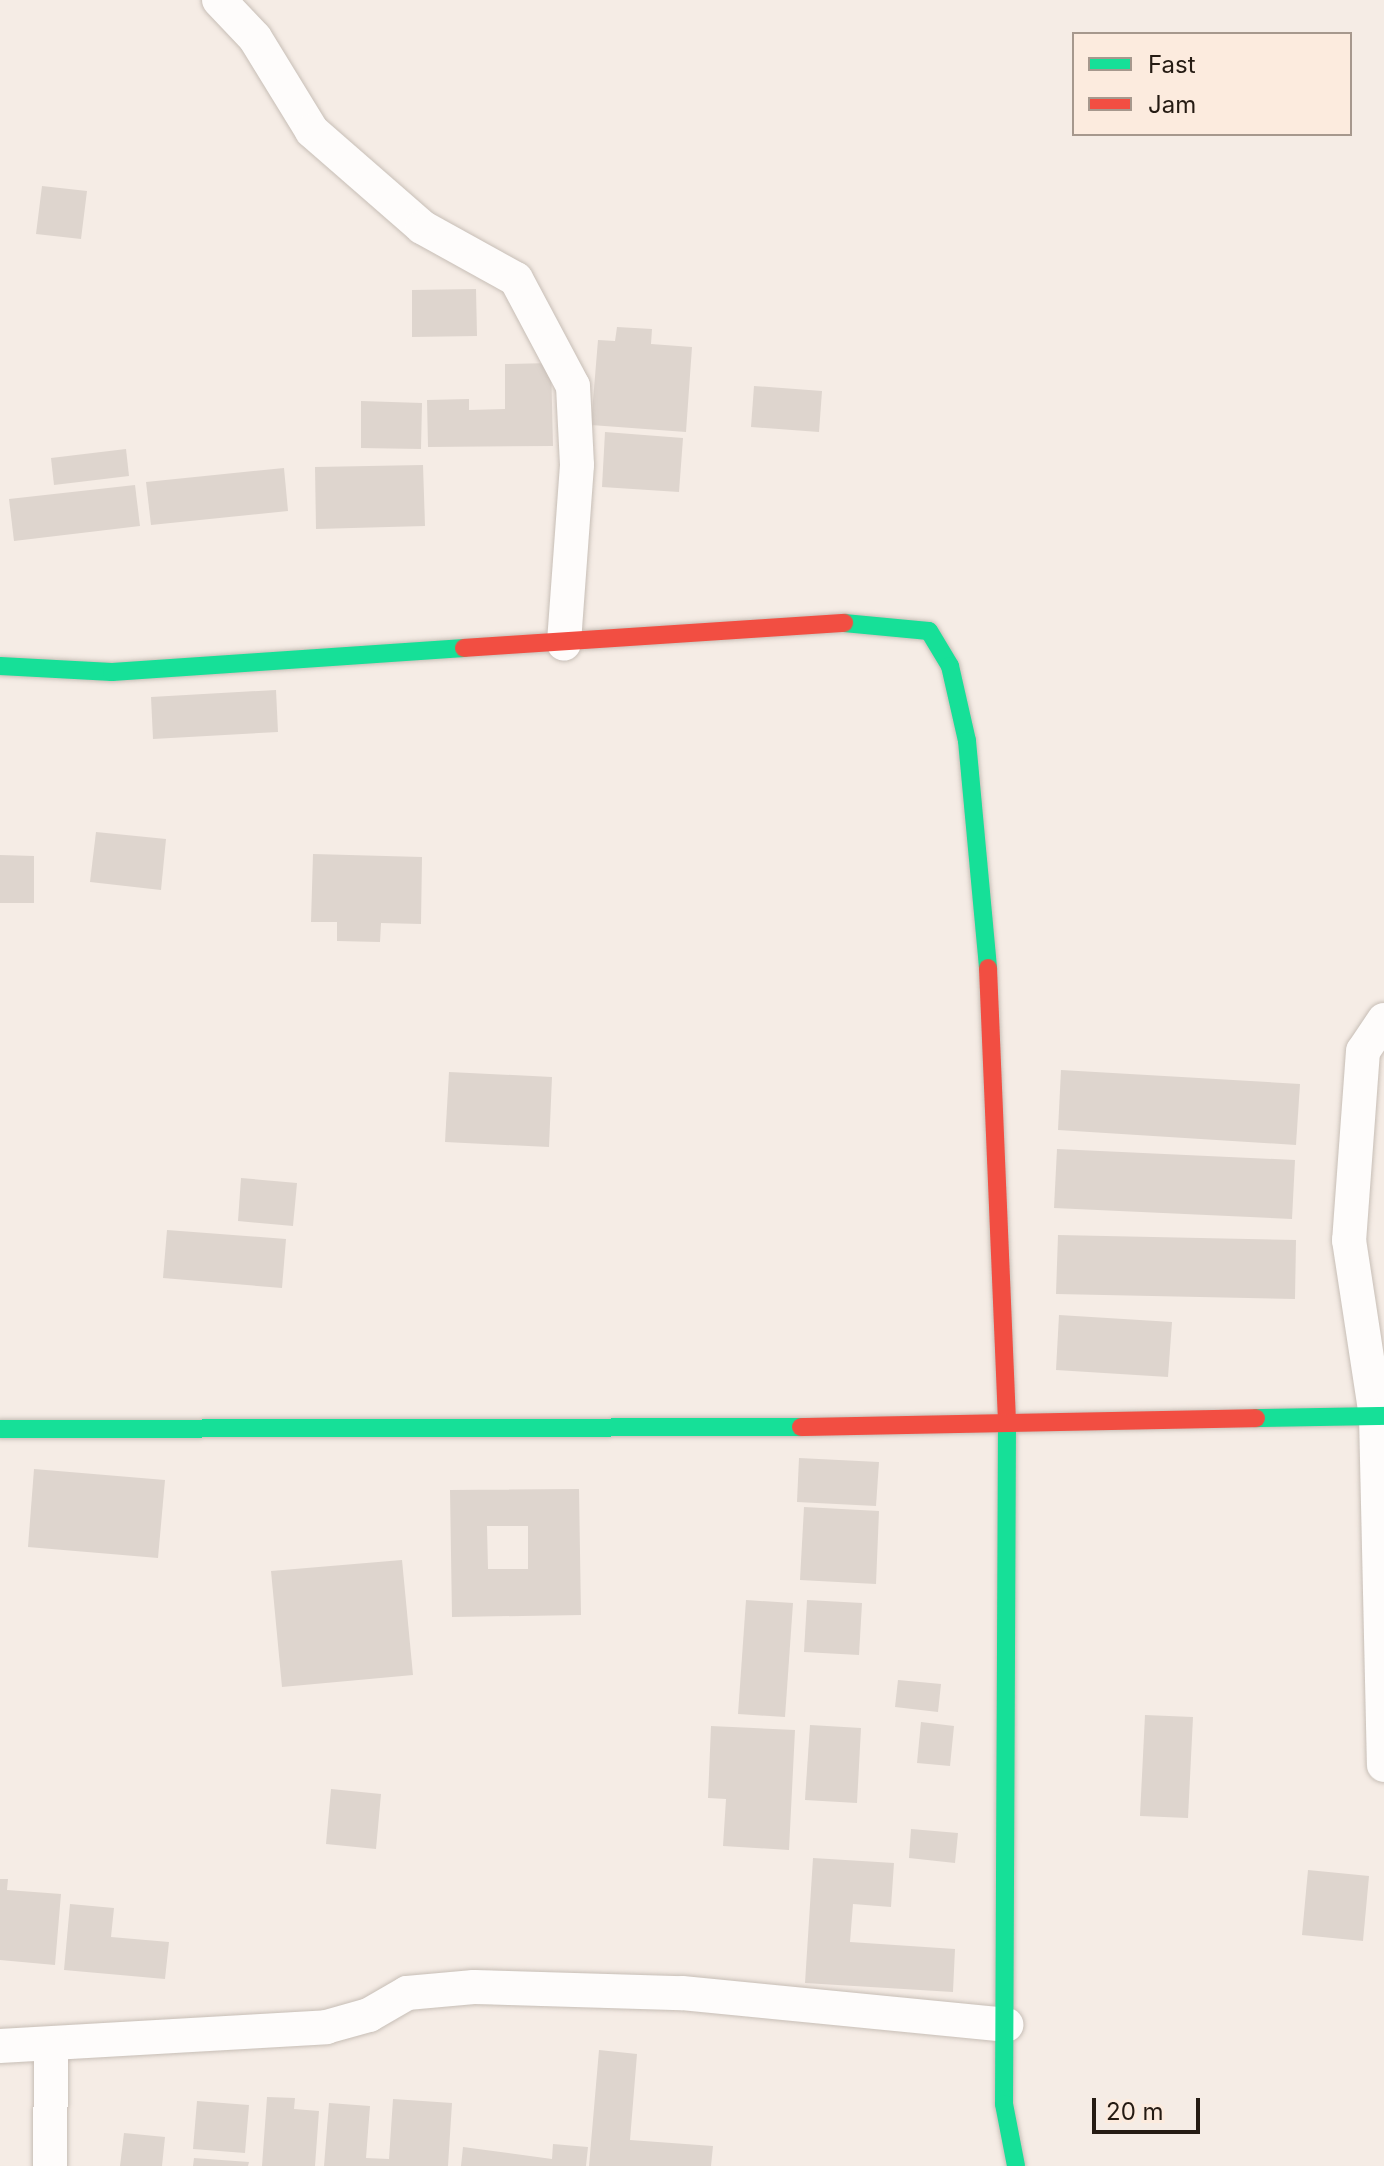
<!DOCTYPE html>
<style>
body{margin:0}
#map{position:relative;width:1384px;height:2166px;overflow:hidden;background:#f5ece5;font-family:Inter,sans-serif}
div>[style]{position:absolute}
.building>*{inset:0;background:#ded5ce}
.roads{filter:drop-shadow(0 0 2px #c7beb6) drop-shadow(0 0 2px #c7beb6)}
.street>*{height:34px;margin:-17px;padding:0 17px;transform-origin:17px;border-radius:17px;background:#fefcfb}
.fast>*{height:18px;margin:-9px;padding:0 9px;transform-origin:9px;border-radius:9px;background:#16e098}
.jam>*{height:18px;margin:-9px;padding:0 9px;transform-origin:9px;border-radius:9px;background:#f24e42}
span{translate:-50% -50%;white-space:nowrap;text-align:center;line-height:1.15;-webkit-text-stroke:7px #fcebde;paint-order:stroke}
.legend{position:absolute;left:1072px;top:32px;width:280px;height:104px;box-sizing:border-box;background:#fcebde;border:2px solid #a6988d;margin:0;padding:10px 14px;list-style:none;font-size:24px;color:#251b13}
.legend li{display:flex;align-items:center;gap:16px;height:40px}
.legend b{width:40px;border:2px solid #a6988d}
.scale{position:absolute;left:1092px;top:2098px;width:108px;height:36px;box-sizing:border-box;border:4px solid #251b13;border-top:0;padding-left:10px;font-size:24px;line-height:28px;white-space:nowrap;color:#251b13;-webkit-text-stroke:6px #fcebde;paint-order:stroke}
</style>
<div id="map">
<div class="building">
<div style="clip-path:polygon(42px 186px,87px 191px,81px 239px,36px 234px)"></div>
<div style="clip-path:polygon(476px 289px,477px 336px,412px 337px,412px 290px)"></div>
<div style="clip-path:polygon(617px 327px,652px 329px,651px 344px,692px 347px,686px 432px,591px 425px,598px 340px,615px 341px)"></div>
<div style="clip-path:polygon(551px 363px,553px 446px,428px 447px,427px 400px,469px 399px,469px 410px,505px 409px,505px 364px)"></div>
<div style="clip-path:polygon(754px 386px,822px 391px,819px 432px,751px 427px)"></div>
<div style="clip-path:polygon(361px 401px,422px 403px,421px 449px,361px 448px)"></div>
<div style="clip-path:polygon(605px 432px,683px 438px,679px 492px,602px 487px)"></div>
<div style="clip-path:polygon(126px 449px,129px 476px,54px 485px,51px 458px)"></div>
<div style="clip-path:polygon(423px 465px,425px 526px,316px 529px,315px 467px)"></div>
<div style="clip-path:polygon(284px 468px,288px 511px,151px 525px,146px 482px)"></div>
<div style="clip-path:polygon(135px 485px,140px 526px,14px 541px,9px 499px)"></div>
<div style="clip-path:polygon(276px 690px,278px 732px,153px 739px,151px 697px)"></div>
<div style="clip-path:polygon(96px 832px,166px 839px,161px 890px,90px 882px)"></div>
<div style="clip-path:polygon(313px 854px,422px 857px,421px 924px,381px 923px,380px 942px,337px 941px,337px 922px,311px 922px)"></div>
<div style="clip-path:polygon(0 855px,34px 856px,34px 903px,0 903px)"></div>
<div style="clip-path:polygon(1061px 1070px,1300px 1084px,1296px 1145px,1058px 1130px)"></div>
<div style="clip-path:polygon(449px 1072px,552px 1077px,549px 1147px,445px 1142px)"></div>
<div style="clip-path:polygon(1057px 1149px,1295px 1160px,1292px 1219px,1054px 1208px)"></div>
<div style="clip-path:polygon(241px 1178px,297px 1183px,293px 1226px,238px 1221px)"></div>
<div style="clip-path:polygon(167px 1230px,286px 1239px,282px 1288px,163px 1278px)"></div>
<div style="clip-path:polygon(1058px 1235px,1296px 1240px,1295px 1299px,1056px 1294px)"></div>
<div style="clip-path:polygon(1059px 1315px,1172px 1322px,1168px 1377px,1056px 1370px)"></div>
<div style="clip-path:polygon(799px 1458px,879px 1462px,876px 1506px,797px 1502px)"></div>
<div style="clip-path:polygon(34px 1469px,165px 1480px,158px 1558px,28px 1547px)"></div>
<div style="clip-path:polygon(evenodd,579px 1489px,581px 1615px,452px 1617px,450px 1490px,579px 1489px,487px 1526px,528px 1526px,528px 1569px,488px 1569px,487px 1526px)"></div>
<div style="clip-path:polygon(804px 1507px,879px 1511px,876px 1584px,800px 1580px)"></div>
<div style="clip-path:polygon(402px 1560px,413px 1675px,282px 1687px,271px 1571px)"></div>
<div style="clip-path:polygon(746px 1600px,793px 1603px,785px 1717px,738px 1714px)"></div>
<div style="clip-path:polygon(807px 1600px,862px 1603px,859px 1655px,804px 1652px)"></div>
<div style="clip-path:polygon(898px 1680px,941px 1684px,938px 1712px,895px 1707px)"></div>
<div style="clip-path:polygon(1145px 1715px,1193px 1717px,1188px 1818px,1140px 1816px)"></div>
<div style="clip-path:polygon(921px 1722px,954px 1726px,950px 1766px,917px 1763px)"></div>
<div style="clip-path:polygon(810px 1725px,861px 1728px,857px 1803px,805px 1800px)"></div>
<div style="clip-path:polygon(711px 1726px,795px 1730px,789px 1850px,723px 1846px,726px 1799px,708px 1798px)"></div>
<div style="clip-path:polygon(331px 1789px,381px 1794px,376px 1849px,326px 1844px)"></div>
<div style="clip-path:polygon(911px 1829px,958px 1833px,955px 1863px,909px 1858px)"></div>
<div style="clip-path:polygon(813px 1858px,894px 1863px,891px 1907px,853px 1904px,850px 1942px,955px 1949px,953px 1992px,805px 1983px)"></div>
<div style="clip-path:polygon(1308px 1870px,1369px 1876px,1363px 1941px,1302px 1935px)"></div>
<div style="clip-path:polygon(0 1879px,8px 1879px,7px 1890px,61px 1894px,55px 1965px,0 1960px)"></div>
<div style="clip-path:polygon(70px 1904px,114px 1908px,111px 1937px,169px 1942px,165px 1979px,64px 1970px)"></div>
<div style="clip-path:polygon(599px 2050px,637px 2054px,630px 2140px,713px 2146px,711px 2166px,589px 2166px)"></div>
<div style="clip-path:polygon(267px 2097px,295px 2098px,294px 2109px,319px 2111px,315px 2166px,262px 2166px)"></div>
<div style="clip-path:polygon(393px 2099px,452px 2103px,448px 2166px,324px 2166px,329px 2103px,370px 2106px,366px 2158px,389px 2159px)"></div>
<div style="clip-path:polygon(197px 2101px,249px 2105px,245px 2153px,193px 2149px)"></div>
<div style="clip-path:polygon(124px 2133px,165px 2137px,162px 2166px,120px 2166px)"></div>
<div style="clip-path:polygon(553px 2144px,588px 2147px,586px 2166px,461px 2166px,463px 2147px,552px 2159px)"></div>
<div style="clip-path:polygon(194px 2158px,249px 2162px,248px 2166px,193px 2166px)"></div>
</div>
<div class="roads">
<div class="street">
<div style="left:219px;top:0;width:52px;rotate:46.5deg"></div>
<div style="left:255px;top:38px;width:109px;rotate:58.5deg"></div>
<div style="left:312px;top:131px;width:146px;rotate:41.1deg"></div>
<div style="left:422px;top:227px;width:107px;rotate:29deg"></div>
<div style="left:516px;top:279px;width:121px;rotate:62deg"></div>
<div style="left:573px;top:386px;width:79px;rotate:87.1deg"></div>
<div style="left:577px;top:465px;width:179px;rotate:94.2deg"></div>
<div style="left:1384px;top:1020px;width:37px;rotate:124deg"></div>
<div style="left:1363px;top:1051px;width:190px;rotate:94.2deg"></div>
<div style="left:1349px;top:1240px;width:178px;rotate:81.3deg"></div>
<div style="left:1376px;top:1416px;width:349px;rotate:88.7deg"></div>
<div style="left:0;top:2046px;width:327px;rotate:-3.3deg"></div>
<div style="left:326px;top:2027px;width:45px;rotate:-15.6deg"></div>
<div style="left:369px;top:2015px;width:44px;rotate:-30.1deg"></div>
<div style="left:407px;top:1993px;width:67px;rotate:-5.1deg"></div>
<div style="left:474px;top:1987px;width:208px;rotate:1.7deg"></div>
<div style="left:682px;top:1993px;width:326px;rotate:5.6deg"></div>
<div style="left:50px;top:2166px;width:121px;rotate:-89.5deg"></div>
</div>
<div class="fast">
<div style="left:844px;top:623px;width:85px;rotate:5.4deg"></div>
<div style="left:929px;top:631px;width:41px;rotate:59deg"></div>
<div style="left:950px;top:666px;width:77px;rotate:77.2deg"></div>
<div style="left:967px;top:741px;width:228px;rotate:84.7deg"></div>
<div style="left:0;top:666px;width:112px;rotate:3.1deg"></div>
<div style="left:112px;top:672px;width:353px;rotate:-3.9deg"></div>
<div style="left:1256px;top:1418px;width:128px;rotate:-0.9deg"></div>
<div style="left:1007px;top:1421px;width:683px;rotate:90.25deg"></div>
<div style="left:1004px;top:2104px;width:63px;rotate:79deg"></div>
<div style="left:0;top:1429px;width:801px;rotate:-0.14deg"></div>
</div>
<div class="jam">
<div style="left:464px;top:648px;width:381px;rotate:-3.8deg"></div>
<div style="left:988px;top:968px;width:453px;rotate:87.6deg"></div>
<div style="left:801px;top:1427px;width:455px;rotate:-1.1deg"></div>
</div>
</div>
<ul class="legend">
<li><b style="height:10px;background:#16e098"></b>Fast</li>
<li><b style="height:10px;background:#f24e42"></b>Jam</li>
</ul>
<div class="scale">20 m</div>
</div>
